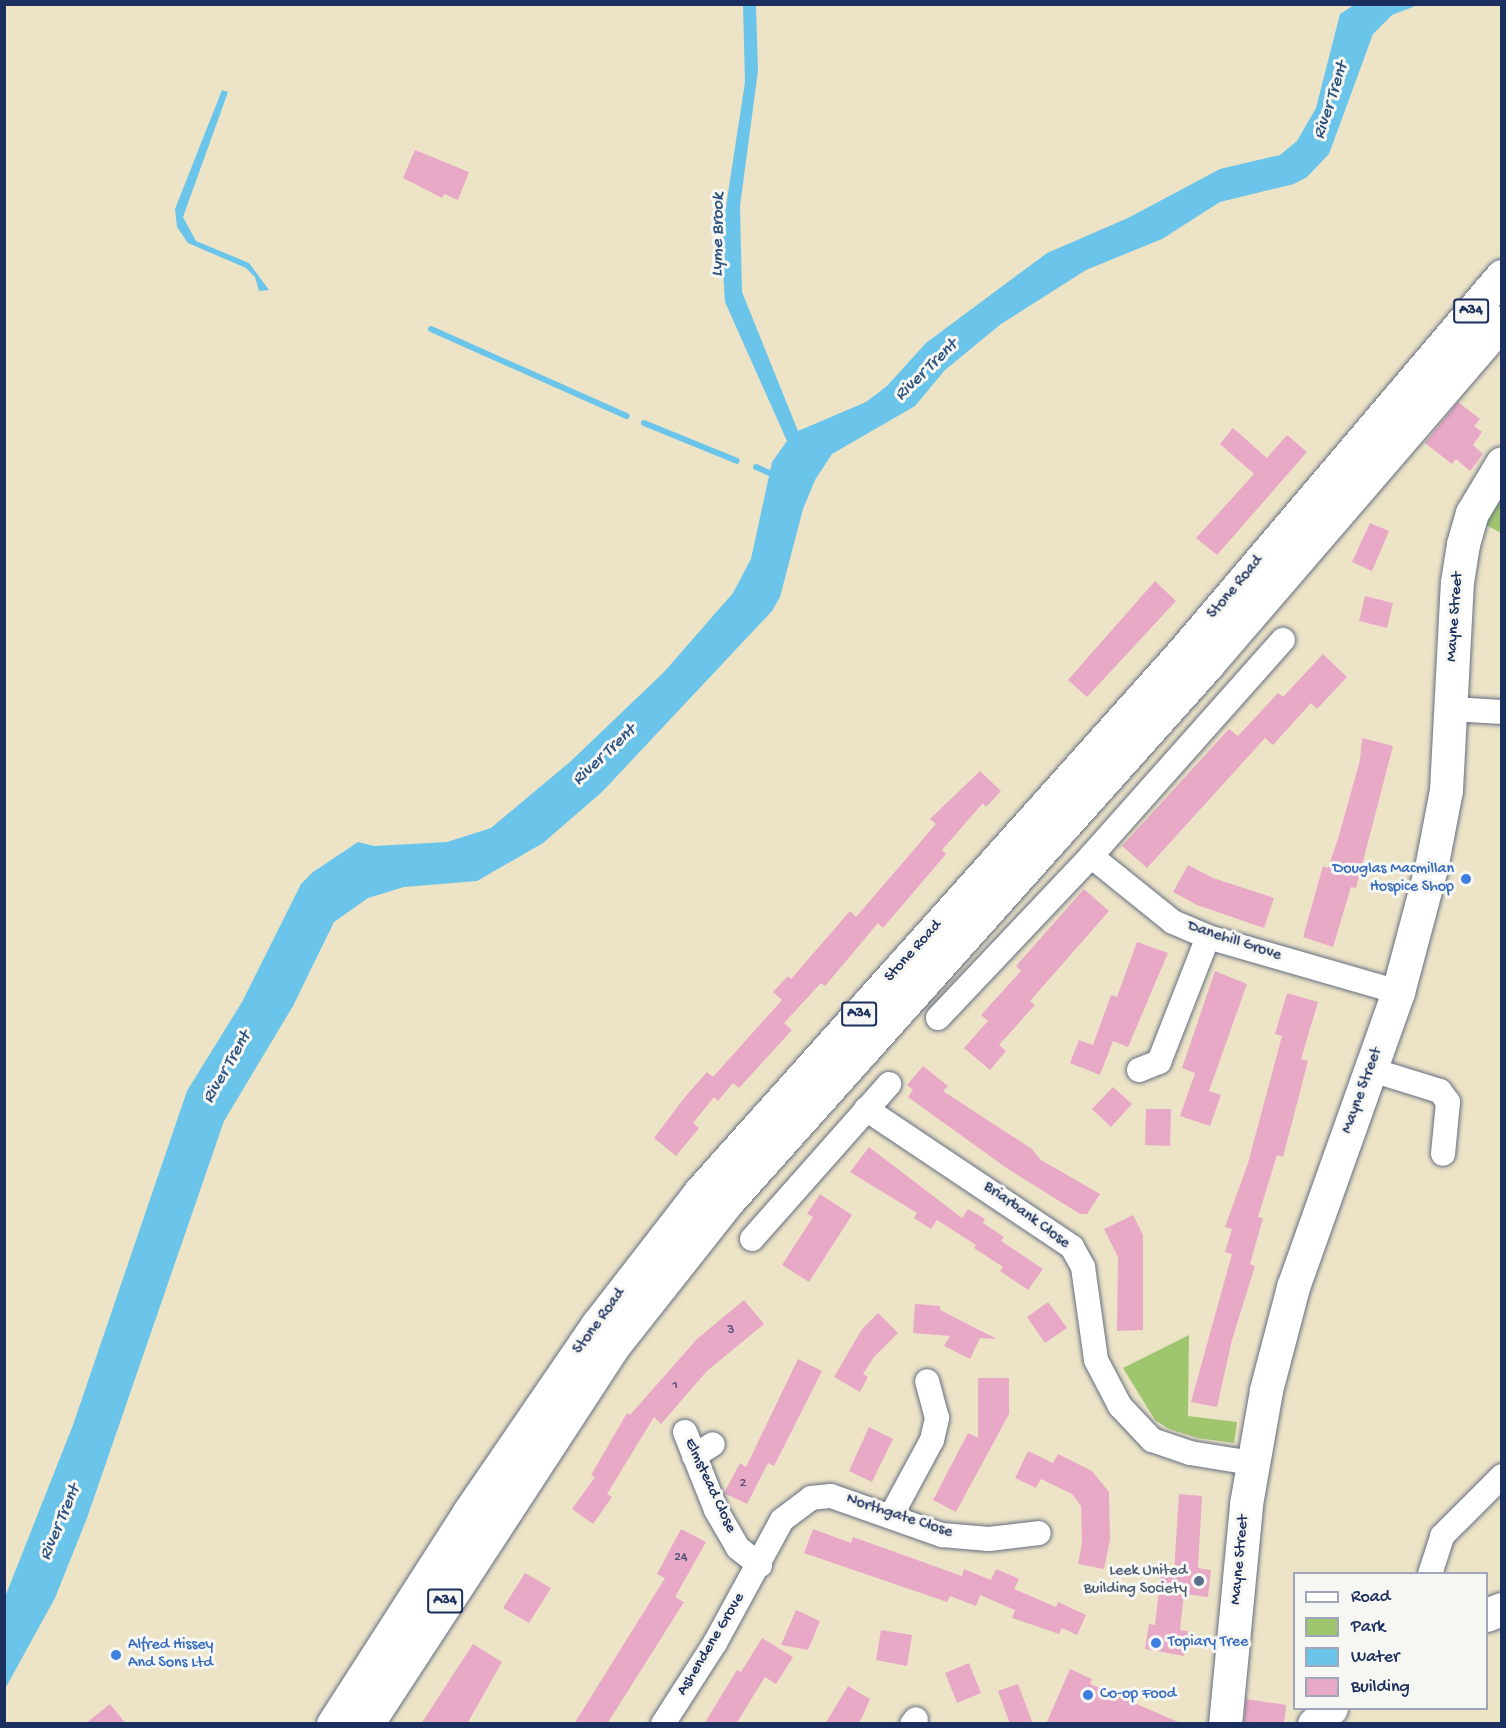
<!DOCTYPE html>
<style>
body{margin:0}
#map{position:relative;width:1506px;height:1728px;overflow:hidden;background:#ede4c7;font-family:"Gochi Hand",sans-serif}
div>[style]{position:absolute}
.green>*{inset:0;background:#a0c56f}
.water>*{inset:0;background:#6bc4e9}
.stream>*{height:6px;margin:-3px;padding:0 3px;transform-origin:3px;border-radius:3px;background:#6bc4e9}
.building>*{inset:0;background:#e8a9c7}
.roads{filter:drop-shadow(0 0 2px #646e83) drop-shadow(0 0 2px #646e83)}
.street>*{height:24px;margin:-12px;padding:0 12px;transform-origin:12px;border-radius:12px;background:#fff}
.secondary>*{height:33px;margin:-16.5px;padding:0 16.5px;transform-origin:16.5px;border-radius:16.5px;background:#fff}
.highway>*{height:33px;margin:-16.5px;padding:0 16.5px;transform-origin:16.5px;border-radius:16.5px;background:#fff}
.dots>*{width:16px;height:16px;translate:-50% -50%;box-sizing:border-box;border:3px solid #f6f6f2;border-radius:50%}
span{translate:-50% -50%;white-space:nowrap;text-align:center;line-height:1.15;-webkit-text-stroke:6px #f6f6f2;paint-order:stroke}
.number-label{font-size:14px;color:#4e4e78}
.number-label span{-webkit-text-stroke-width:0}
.shield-label span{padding:2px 4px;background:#f6f6f2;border:2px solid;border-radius:4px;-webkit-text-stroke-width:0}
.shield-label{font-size:15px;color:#1b2f5e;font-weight:700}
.street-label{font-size:16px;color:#1b2f5e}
.shop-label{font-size:16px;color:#366cbe}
.right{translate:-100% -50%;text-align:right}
.left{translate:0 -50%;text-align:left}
.service-label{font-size:16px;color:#4e5e75}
.water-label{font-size:18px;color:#2f5481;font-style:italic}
.frame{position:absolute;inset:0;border:6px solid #1b2f5e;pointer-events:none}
.legend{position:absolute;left:1293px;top:1572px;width:195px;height:138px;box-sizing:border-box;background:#f6f6f2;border:2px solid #9ea6b7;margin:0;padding:8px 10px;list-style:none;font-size:18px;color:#1b2f5e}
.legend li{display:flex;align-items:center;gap:12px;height:30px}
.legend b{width:30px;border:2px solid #9ea6b7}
</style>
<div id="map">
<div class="green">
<div style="clip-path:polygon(1501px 493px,1501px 533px,1484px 524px)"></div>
<div style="clip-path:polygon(1189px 1335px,1188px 1416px,1237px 1422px,1234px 1443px,1198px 1438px,1169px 1429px,1155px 1420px,1123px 1368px)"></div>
</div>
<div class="water">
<div style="clip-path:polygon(743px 5px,756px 5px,758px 71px,740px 206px,742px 292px,798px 431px,866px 402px,887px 386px,926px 343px,1047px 253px,1128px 218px,1220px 169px,1280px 155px,1297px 141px,1316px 108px,1340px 14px,1354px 5px,1418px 5px,1392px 15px,1373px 34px,1329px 154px,1307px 177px,1294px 184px,1220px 202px,1162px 239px,1086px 270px,1001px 324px,945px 370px,915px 406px,832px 454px,815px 480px,803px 509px,780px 597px,772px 611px,602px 792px,543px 843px,477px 881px,404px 887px,368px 898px,334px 922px,293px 1006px,224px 1121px,87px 1518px,55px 1598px,5px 1689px,5px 1597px,73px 1425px,187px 1091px,242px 1002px,301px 884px,313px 872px,358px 842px,374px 846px,447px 842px,491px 828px,571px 761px,664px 672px,733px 593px,751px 559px,772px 462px,787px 441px,725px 302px,721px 239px,745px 82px)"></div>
<div style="clip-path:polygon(222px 90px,228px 92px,183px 217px,196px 241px,249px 263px,269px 290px,259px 291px,255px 277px,246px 268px,188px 243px,177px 227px,175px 209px)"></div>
</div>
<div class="stream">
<div style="left:431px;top:329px;width:214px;rotate:24deg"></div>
<div style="left:644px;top:423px;width:100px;rotate:22.2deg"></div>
<div style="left:756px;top:467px;width:24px;rotate:24deg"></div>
</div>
<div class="building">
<div style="clip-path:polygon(415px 150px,469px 172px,458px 200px,444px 194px,442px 198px,403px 178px)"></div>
<div style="clip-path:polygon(1458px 402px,1480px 419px,1474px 426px,1482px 432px,1473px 445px,1483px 454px,1470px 471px,1456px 459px,1452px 464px,1425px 443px)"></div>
<div style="clip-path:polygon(1233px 428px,1267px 458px,1287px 435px,1307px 452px,1217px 555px,1196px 538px,1254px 474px,1220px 444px)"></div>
<div style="clip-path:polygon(1370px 523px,1389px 531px,1372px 571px,1352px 562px)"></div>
<div style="clip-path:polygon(1155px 581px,1176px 601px,1087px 697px,1068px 680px)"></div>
<div style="clip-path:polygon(1365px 596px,1393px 603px,1387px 628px,1359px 621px)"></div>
<div style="clip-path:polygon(1323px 654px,1347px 677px,1317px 709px,1311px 703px,1273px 745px,1265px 738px,1147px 868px,1122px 846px,1229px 729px,1238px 736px,1278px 693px,1283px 697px)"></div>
<div style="clip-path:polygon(1362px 738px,1393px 746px,1356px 888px,1351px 887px,1333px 947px,1303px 937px,1323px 866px,1328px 868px,1338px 839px,1360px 760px)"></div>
<div style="clip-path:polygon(980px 771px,1001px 791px,986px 807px,983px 803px,942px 850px,946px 854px,883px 928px,878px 923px,825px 986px,821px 983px,784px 1023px,792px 1030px,739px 1088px,733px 1083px,718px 1101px,714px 1097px,693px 1123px,699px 1128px,676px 1156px,654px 1138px,685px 1097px,707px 1072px,713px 1077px,782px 1000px,773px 992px,788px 976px,791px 979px,850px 911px,856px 917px,936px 824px,930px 819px)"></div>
<div style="clip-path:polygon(1188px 865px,1213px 878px,1274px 898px,1264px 928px,1197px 905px,1173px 892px)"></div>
<div style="clip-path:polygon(1084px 889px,1109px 911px,1030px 1001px,1035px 1005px,999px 1045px,1006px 1051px,990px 1070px,964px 1048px,988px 1021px,981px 1015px,1021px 971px,1016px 966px)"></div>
<div style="clip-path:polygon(1137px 942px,1168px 953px,1128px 1047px,1113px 1041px,1100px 1075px,1070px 1063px,1079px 1040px,1093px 1045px,1111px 995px,1117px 997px)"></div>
<div style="clip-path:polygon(1215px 971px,1247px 984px,1209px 1091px,1221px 1095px,1210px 1126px,1180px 1116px,1195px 1073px,1182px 1068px)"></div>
<div style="clip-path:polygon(1287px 993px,1318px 1002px,1301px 1059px,1308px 1061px,1283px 1157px,1277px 1155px,1258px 1217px,1263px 1218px,1250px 1264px,1255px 1266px,1232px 1340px,1217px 1407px,1191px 1402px,1232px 1254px,1225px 1252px,1232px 1229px,1225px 1227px,1248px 1163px,1282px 1036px,1275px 1034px)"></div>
<div style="clip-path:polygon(923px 1066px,948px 1086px,943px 1091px,1032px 1149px,1041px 1160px,1100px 1194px,1087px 1214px,1080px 1214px,1005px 1167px,908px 1097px,913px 1090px,907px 1085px)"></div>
<div style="clip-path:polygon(1113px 1087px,1132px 1104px,1111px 1127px,1092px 1109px)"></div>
<div style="clip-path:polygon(1146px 1109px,1171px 1109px,1170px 1146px,1145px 1145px)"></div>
<div style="clip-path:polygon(869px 1147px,962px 1218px,968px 1209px,985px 1219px,983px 1223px,1004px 1237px,1001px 1241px,1043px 1269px,1028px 1290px,1000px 1271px,1003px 1267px,974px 1248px,976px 1245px,937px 1220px,931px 1229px,914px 1218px,917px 1213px,850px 1172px)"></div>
<div style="clip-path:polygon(820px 1194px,852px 1215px,809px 1282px,782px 1265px,813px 1217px,807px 1214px)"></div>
<div style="clip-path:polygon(1133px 1215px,1143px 1235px,1143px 1330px,1117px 1331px,1118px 1257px,1104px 1229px)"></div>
<div style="clip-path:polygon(744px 1300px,764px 1324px,707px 1371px,661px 1424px,654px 1417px,607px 1494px,612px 1497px,593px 1524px,572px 1509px,595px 1477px,591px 1475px,627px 1413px,630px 1415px,697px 1339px)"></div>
<div style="clip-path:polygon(1048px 1302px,1067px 1328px,1045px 1343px,1027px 1317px)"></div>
<div style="clip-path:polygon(915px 1304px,940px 1306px,940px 1310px,997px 1339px,980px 1338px,970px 1359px,944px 1346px,950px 1336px,913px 1333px)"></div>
<div style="clip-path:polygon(878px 1313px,898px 1333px,874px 1357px,863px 1374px,868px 1377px,860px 1392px,834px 1377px,862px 1329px)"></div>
<div style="clip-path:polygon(798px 1359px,822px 1371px,774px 1466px,768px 1463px,747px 1504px,724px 1493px,740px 1463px,746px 1467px)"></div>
<div style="clip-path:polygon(978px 1378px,1009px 1378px,1009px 1414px,956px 1512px,933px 1500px,968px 1433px,978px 1438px)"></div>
<div style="clip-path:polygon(869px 1427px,893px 1439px,872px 1482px,849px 1471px)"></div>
<div style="clip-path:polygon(1028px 1451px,1053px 1463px,1058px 1454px,1092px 1471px,1109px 1492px,1110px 1540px,1104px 1569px,1078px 1564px,1082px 1543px,1081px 1506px,1072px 1494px,1041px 1479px,1036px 1488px,1015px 1478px)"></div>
<div style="clip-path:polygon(1179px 1494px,1202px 1496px,1198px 1568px,1211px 1570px,1208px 1597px,1184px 1594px,1180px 1630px,1188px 1631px,1184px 1656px,1145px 1649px,1149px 1624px,1155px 1625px,1161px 1572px,1174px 1573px)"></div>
<div style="clip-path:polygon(681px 1529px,706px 1542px,675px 1597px,684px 1602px,607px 1724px,574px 1724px,665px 1578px,657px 1574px)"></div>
<div style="clip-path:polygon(813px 1529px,851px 1543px,853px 1537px,962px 1576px,964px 1569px,991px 1580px,996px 1569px,1019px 1579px,1014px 1589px,1056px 1607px,1058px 1602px,1086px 1615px,1077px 1635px,1062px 1628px,1059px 1634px,1012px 1618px,1015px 1610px,980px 1595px,976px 1606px,950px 1596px,947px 1602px,804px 1553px)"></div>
<div style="clip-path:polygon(525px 1573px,551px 1588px,529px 1623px,503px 1608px)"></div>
<div style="clip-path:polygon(796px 1610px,820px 1621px,808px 1650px,781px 1645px)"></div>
<div style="clip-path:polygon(881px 1630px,912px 1635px,907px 1666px,876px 1660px)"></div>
<div style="clip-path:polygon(762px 1638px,793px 1657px,776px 1684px,765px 1677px,736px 1724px,704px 1724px,737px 1670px,741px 1672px)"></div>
<div style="clip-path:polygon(473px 1644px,502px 1662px,467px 1724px,421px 1724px)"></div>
<div style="clip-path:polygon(969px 1663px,981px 1693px,957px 1703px,945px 1673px)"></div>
<div style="clip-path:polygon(1070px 1669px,1092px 1679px,1090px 1684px,1183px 1724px,1046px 1724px)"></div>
<div style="clip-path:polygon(1018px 1684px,1033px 1724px,1010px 1724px,998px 1691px)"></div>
<div style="clip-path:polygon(848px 1686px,870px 1699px,862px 1718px,858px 1724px,825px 1724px)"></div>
<div style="clip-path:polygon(1246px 1699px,1286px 1705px,1284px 1724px,1244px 1724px)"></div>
<div style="clip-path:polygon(110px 1704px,126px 1724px,85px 1724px)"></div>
</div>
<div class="roads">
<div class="street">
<div style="left:1452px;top:709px;width:50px;rotate:3.4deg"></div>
<div style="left:1091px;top:856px;width:105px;rotate:38.8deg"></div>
<div style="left:1173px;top:922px;width:38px;rotate:23deg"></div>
<div style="left:1208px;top:937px;width:198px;rotate:16.1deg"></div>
<div style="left:938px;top:1018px;width:223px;rotate:-46.6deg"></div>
<div style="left:1091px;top:856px;width:289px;rotate:-48.4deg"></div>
<div style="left:1139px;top:1070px;width:22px;rotate:-22deg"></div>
<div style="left:1159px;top:1062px;width:134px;rotate:-68.6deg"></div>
<div style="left:1372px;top:1070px;width:71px;rotate:17.2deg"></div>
<div style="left:1440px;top:1091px;width:14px;rotate:54deg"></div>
<div style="left:1448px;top:1102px;width:52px;rotate:95.5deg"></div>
<div style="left:866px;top:1109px;width:248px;rotate:33.8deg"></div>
<div style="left:1072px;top:1247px;width:23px;rotate:61deg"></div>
<div style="left:1083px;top:1267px;width:94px;rotate:82deg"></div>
<div style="left:1096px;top:1360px;width:52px;rotate:62.4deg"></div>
<div style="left:1120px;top:1406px;width:47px;rotate:46.7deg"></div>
<div style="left:1152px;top:1440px;width:40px;rotate:18.9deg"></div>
<div style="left:1190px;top:1453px;width:63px;rotate:9.2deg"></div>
<div style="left:752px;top:1239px;width:207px;rotate:-48.5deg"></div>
<div style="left:685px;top:1432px;width:84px;rotate:68.3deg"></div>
<div style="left:716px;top:1510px;width:44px;rotate:59.9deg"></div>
<div style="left:738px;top:1548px;width:28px;rotate:38deg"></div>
<div style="left:694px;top:1456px;width:22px;rotate:-32deg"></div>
<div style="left:892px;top:1514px;width:84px;rotate:-61.6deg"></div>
<div style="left:932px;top:1440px;width:23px;rotate:-77deg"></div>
<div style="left:937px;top:1418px;width:38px;rotate:-105deg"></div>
<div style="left:1430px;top:1574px;width:40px;rotate:-72deg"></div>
<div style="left:1442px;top:1536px;width:85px;rotate:-45deg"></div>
<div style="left:663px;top:1724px;width:96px;rotate:-57.3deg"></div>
<div style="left:715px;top:1643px;width:140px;rotate:-61.4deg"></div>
<div style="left:782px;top:1520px;width:36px;rotate:-37deg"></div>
<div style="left:811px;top:1498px;width:20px;rotate:-6deg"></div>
<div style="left:831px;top:1496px;width:118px;rotate:19.4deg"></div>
<div style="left:942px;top:1535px;width:47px;rotate:4.9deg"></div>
<div style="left:989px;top:1539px;width:50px;rotate:-6.8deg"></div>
<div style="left:912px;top:1724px;width:6px;rotate:-51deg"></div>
</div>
<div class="secondary">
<div style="left:1486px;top:1615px;width:17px;rotate:-21deg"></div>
<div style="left:1225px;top:1724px;width:221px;rotate:-84.5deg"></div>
<div style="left:1246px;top:1504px;width:116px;rotate:-80deg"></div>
<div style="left:1266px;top:1390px;width:106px;rotate:-75.3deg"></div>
<div style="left:1293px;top:1287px;width:313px;rotate:-70.4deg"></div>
<div style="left:1398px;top:992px;width:128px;rotate:-75.1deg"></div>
<div style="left:1431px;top:868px;width:79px;rotate:-79.1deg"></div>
<div style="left:1446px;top:790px;width:208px;rotate:-87deg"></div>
<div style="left:1457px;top:582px;width:38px;rotate:-81deg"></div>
<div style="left:1463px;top:544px;width:32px;rotate:-74deg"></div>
<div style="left:1472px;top:513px;width:58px;rotate:-59deg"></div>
<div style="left:1314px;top:1724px;width:23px;rotate:-43deg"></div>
</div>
<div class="highway">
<div style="left:333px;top:1724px;width:252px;rotate:-57.3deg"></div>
<div style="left:469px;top:1512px;width:227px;rotate:-55.6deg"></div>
<div style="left:597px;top:1325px;width:168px;rotate:-52.2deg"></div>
<div style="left:700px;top:1192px;width:724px;rotate:-48.19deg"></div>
<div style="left:1183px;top:652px;width:493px;rotate:-49.7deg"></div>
<div style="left:367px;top:1724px;width:447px;rotate:-56.9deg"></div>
<div style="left:611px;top:1349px;width:189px;rotate:-51.7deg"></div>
<div style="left:728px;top:1201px;width:719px;rotate:-48.21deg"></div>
<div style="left:1207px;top:665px;width:452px;rotate:-49.3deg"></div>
</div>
</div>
<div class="dots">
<div style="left:1466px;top:879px;background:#3f7fe0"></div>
<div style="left:1199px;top:1581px;background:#5c6f8a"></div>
<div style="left:1156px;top:1643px;background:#3f7fe0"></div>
<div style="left:116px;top:1655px;background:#3f7fe0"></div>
<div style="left:1088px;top:1695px;background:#3f7fe0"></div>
</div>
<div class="number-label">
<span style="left:731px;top:1331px">3</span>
<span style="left:675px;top:1386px">1</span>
<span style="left:743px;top:1484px">2</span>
<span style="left:681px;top:1558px">24</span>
</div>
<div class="shield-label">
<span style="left:1471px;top:311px">A34</span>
<span style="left:859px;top:1014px">A34</span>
<span style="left:445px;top:1601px">A34</span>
</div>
<div class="street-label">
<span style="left:1236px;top:588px;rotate:-50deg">Stone Road</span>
<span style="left:1456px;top:617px;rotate:-86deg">Mayne Street</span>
<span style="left:1234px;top:942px;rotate:18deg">Danehill Grove</span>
<span style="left:914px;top:952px;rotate:-48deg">Stone Road</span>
<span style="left:1363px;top:1091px;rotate:-70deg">Mayne Street</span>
<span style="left:1026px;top:1216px;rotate:36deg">Briarbank Close</span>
<span style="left:600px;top:1322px;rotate:-54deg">Stone Road</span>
<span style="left:709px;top:1486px;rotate:65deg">Elmstead Close</span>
<span style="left:899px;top:1517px;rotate:18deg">Northgate Close</span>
<span style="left:1241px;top:1560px;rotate:-85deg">Mayne Street</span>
<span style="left:712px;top:1645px;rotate:-59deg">Ashendene Grove</span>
</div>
<div class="shop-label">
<span class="right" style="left:1454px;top:879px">Douglas Macmillan<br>Hospice Shop</span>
<span class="left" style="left:1168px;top:1643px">Topiary Tree</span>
<span class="left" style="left:128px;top:1655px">Alfred Hissey<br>And Sons Ltd</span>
<span class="left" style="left:1100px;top:1695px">Co-op Food</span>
</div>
<div class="service-label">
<span class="right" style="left:1187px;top:1581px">Leek United<br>Building Society</span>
</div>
<div class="water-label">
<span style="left:1332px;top:101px;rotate:-72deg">River Trent</span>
<span style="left:719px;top:235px;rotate:-89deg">Lyme Brook</span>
<span style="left:927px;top:371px;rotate:-44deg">River Trent</span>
<span style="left:605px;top:756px;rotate:-43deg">River Trent</span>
<span style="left:228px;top:1068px;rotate:-60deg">River Trent</span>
<span style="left:61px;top:1523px;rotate:-67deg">River Trent</span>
</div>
<div class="frame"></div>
<ul class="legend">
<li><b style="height:8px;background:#fff"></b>Road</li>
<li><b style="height:16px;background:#a0c56f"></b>Park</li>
<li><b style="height:16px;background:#6bc4e9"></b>Water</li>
<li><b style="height:16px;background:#e8a9c7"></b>Building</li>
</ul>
</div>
